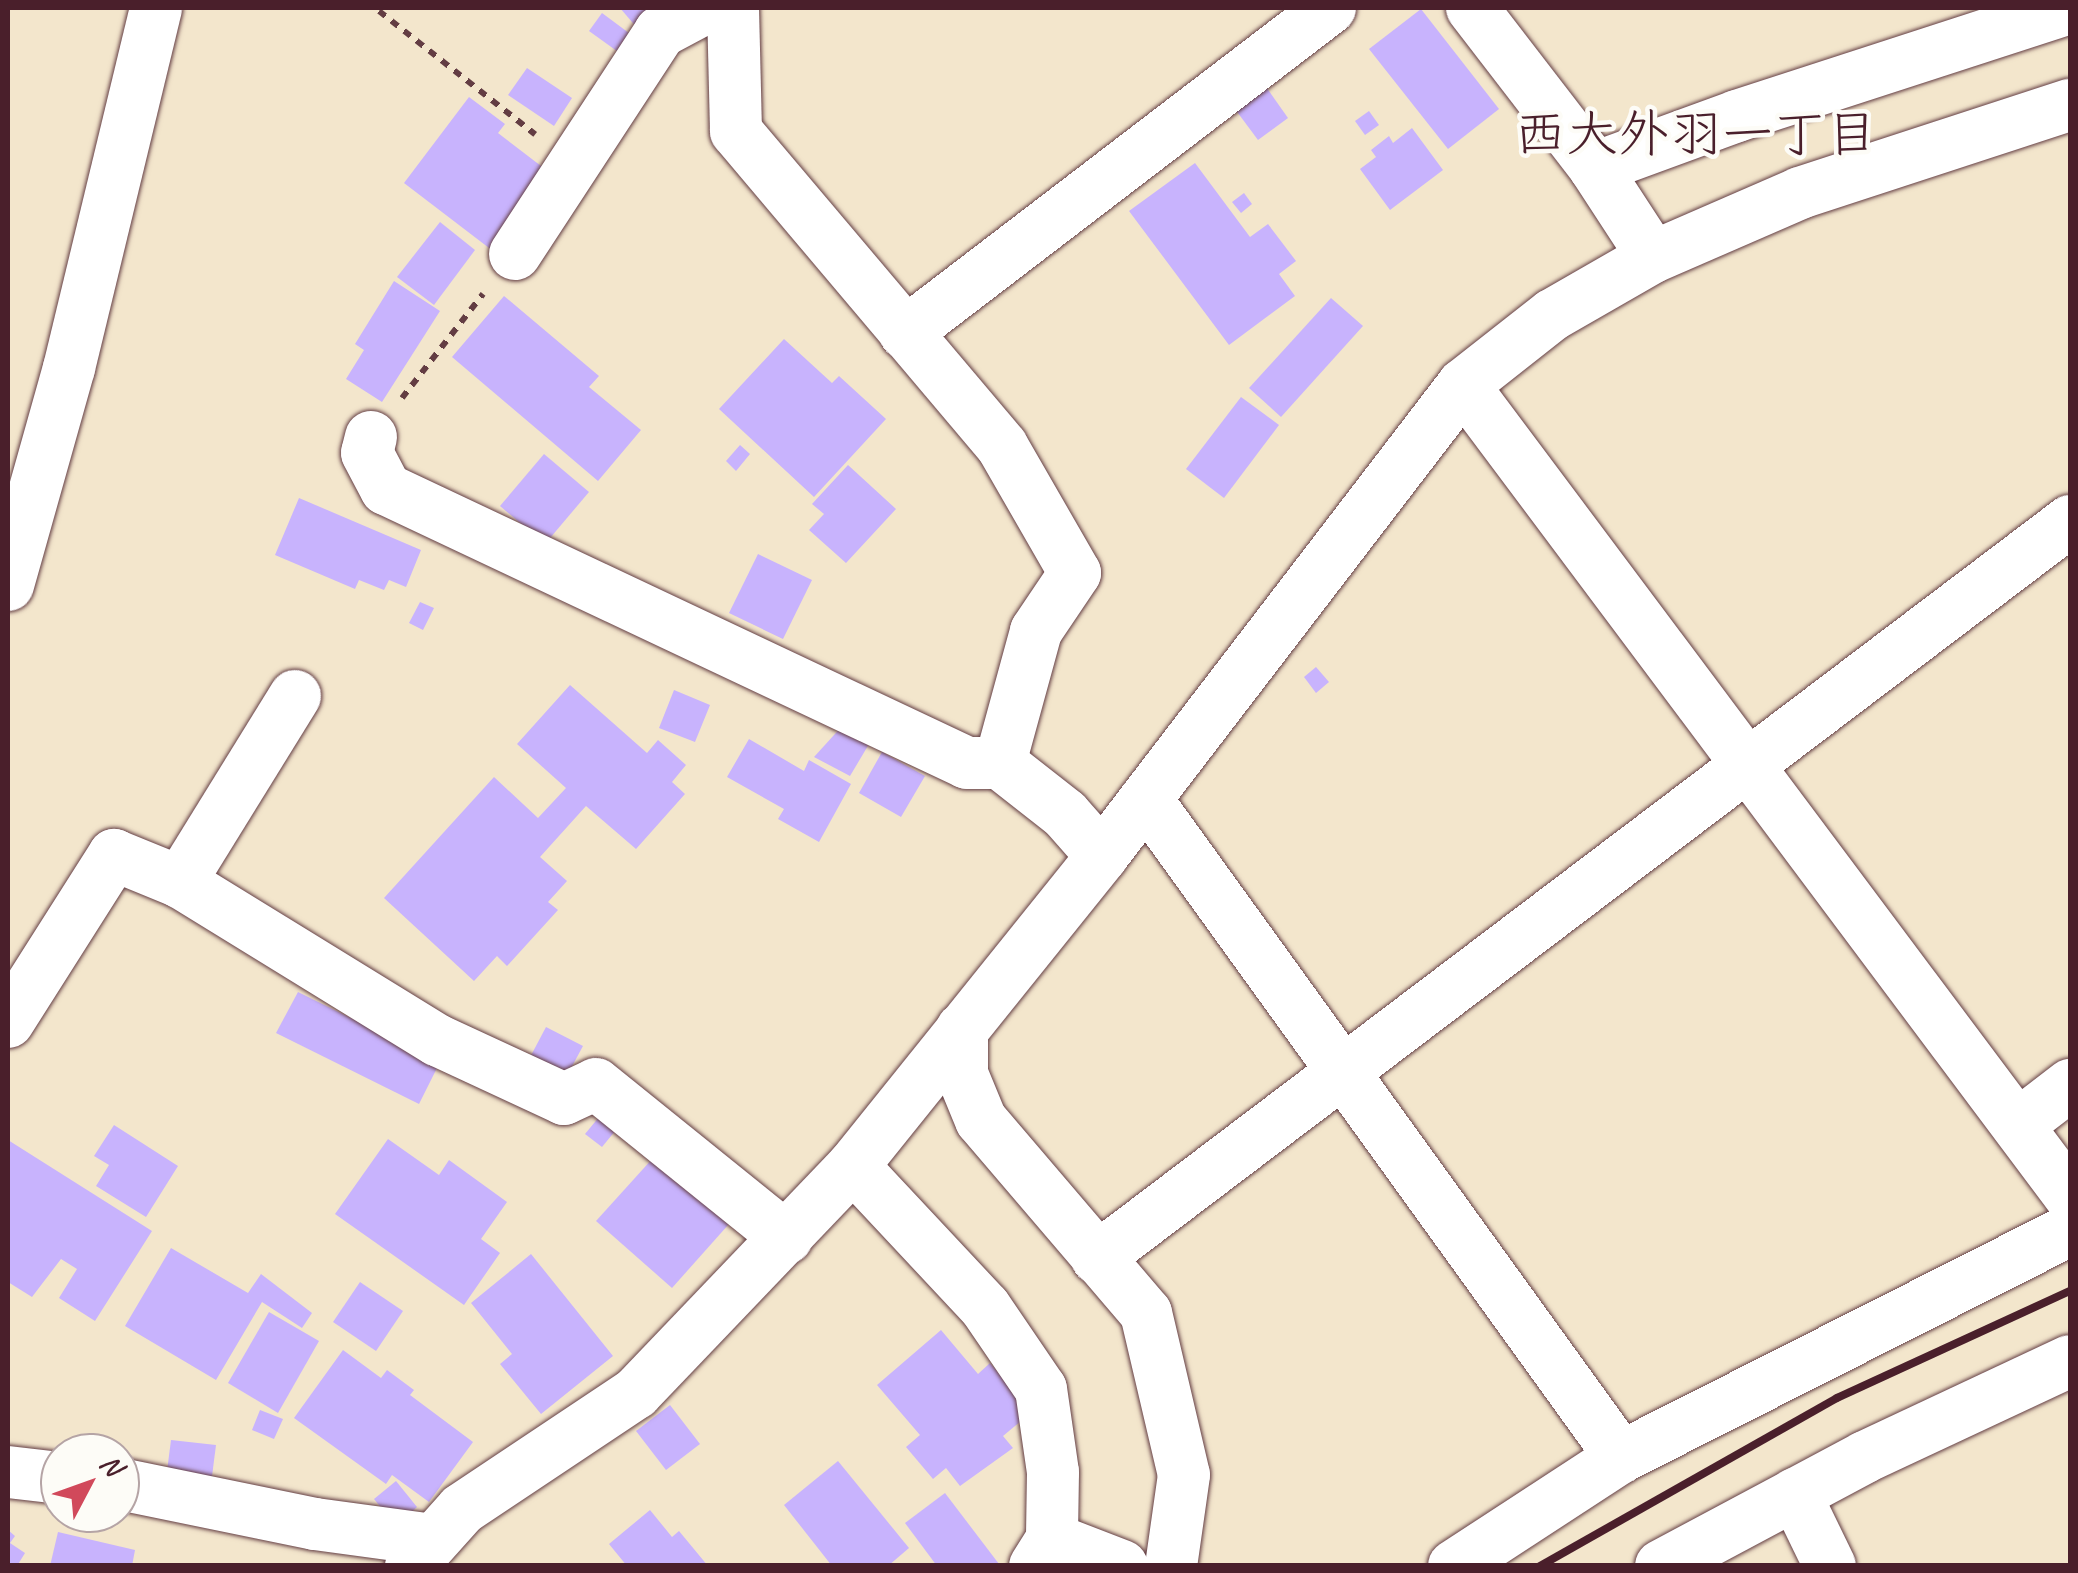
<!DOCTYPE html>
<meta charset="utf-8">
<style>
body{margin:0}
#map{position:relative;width:2078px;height:1573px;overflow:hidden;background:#f3e6cc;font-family:Caveat,"Klee One",sans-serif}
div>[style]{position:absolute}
.building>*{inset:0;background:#c8b3fd}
.path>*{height:6px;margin-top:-3px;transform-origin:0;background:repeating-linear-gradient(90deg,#633d43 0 8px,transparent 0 16px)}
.roads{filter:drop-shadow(0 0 2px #633d43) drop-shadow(0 0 2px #633d43)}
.minor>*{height:52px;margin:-26px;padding:0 26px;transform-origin:26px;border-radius:26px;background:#fff}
.rail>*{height:8px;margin:-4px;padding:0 4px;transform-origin:4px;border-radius:4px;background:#4a1f2b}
span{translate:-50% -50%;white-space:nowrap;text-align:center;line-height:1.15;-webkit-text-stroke:9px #fdfcf7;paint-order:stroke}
.neighbourhood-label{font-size:52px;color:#4a1f2b}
.frame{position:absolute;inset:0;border:10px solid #4a1f2b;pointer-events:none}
.north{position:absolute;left:40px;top:1433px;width:100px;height:100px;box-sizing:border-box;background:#fdfcf7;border:2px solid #b5a4a5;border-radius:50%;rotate:49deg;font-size:28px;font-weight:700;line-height:40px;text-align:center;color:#4a1f2b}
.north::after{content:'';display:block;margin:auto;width:35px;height:45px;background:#d1495b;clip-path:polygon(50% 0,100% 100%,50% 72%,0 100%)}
</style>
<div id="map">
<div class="building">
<div style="clip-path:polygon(620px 8px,663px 8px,638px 29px)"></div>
<div style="clip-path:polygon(1421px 9px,1499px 109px,1448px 149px,1369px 49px)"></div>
<div style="clip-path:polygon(602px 13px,633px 36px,621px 54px,589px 31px)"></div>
<div style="clip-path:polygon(527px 68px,572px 98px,554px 126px,508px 95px)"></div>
<div style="clip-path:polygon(1257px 74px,1288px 118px,1258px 140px,1226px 97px)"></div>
<div style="clip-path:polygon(469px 97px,505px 124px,498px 133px,545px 169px,493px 251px,404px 183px)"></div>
<div style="clip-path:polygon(1369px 111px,1379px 125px,1365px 135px,1355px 121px)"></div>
<div style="clip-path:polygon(1412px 128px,1443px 170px,1390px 210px,1360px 169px,1376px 157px,1371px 150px,1389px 136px,1393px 143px)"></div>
<div style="clip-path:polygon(1195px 163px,1250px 237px,1268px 224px,1296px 261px,1279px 274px,1295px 296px,1229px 345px,1129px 211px)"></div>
<div style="clip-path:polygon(1244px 193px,1252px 204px,1241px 213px,1232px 202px)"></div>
<div style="clip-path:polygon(440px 222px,475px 250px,434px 305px,397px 277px)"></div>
<div style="clip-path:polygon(394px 281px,440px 311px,382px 402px,346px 379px,364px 350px,355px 344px)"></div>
<div style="clip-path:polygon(504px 296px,599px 376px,589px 387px,641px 430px,598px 481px,452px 357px)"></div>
<div style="clip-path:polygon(1331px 298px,1363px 326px,1281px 417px,1249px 388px)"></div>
<div style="clip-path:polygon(784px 339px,832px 383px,839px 376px,886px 419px,814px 497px,719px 409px)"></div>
<div style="clip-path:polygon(1241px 397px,1279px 425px,1224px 498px,1186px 469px)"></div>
<div style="clip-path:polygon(740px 445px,750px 454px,736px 471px,726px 461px)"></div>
<div style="clip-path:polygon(544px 454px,589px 492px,545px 544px,500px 506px)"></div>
<div style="clip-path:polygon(848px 465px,896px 509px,846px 563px,809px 530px,824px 514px,812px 504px)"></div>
<div style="clip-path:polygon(299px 498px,421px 550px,406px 587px,389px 580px,384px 590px,359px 580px,355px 589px,275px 555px)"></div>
<div style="clip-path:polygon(758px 554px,812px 580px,783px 639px,729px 613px)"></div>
<div style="clip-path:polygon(420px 602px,434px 608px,423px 630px,409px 623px)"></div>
<div style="clip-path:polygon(1316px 667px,1329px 682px,1316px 693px,1304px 677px)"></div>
<div style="clip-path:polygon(570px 685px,647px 753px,658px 740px,686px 765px,672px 782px,685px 794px,636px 849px,586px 806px,540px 857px,567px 881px,548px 902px,558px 910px,507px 966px,497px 956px,474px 981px,384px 898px,494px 777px,538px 818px,566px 788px,517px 744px)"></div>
<div style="clip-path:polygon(674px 690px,710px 705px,695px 742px,659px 728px)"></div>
<div style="clip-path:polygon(844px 724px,872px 739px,850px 776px,814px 757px)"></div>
<div style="clip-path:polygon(749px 739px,804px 771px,809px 760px,851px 784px,819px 842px,778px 819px,784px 809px,727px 777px)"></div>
<div style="clip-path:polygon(882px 752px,925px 776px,901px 817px,859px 793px)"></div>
<div style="clip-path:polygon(298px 992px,440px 1062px,419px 1104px,276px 1033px)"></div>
<div style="clip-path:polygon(546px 1027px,583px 1046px,563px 1083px,527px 1063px)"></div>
<div style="clip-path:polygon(609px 1105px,625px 1119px,602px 1147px,585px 1134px)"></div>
<div style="clip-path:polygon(114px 1125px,178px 1166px,146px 1217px,96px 1186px,109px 1165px,94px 1156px)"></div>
<div style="clip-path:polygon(388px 1139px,439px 1175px,449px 1160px,507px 1202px,481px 1239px,500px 1253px,464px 1305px,335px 1214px)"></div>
<div style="clip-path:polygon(8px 1140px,152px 1231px,95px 1321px,59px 1298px,77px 1269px,61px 1259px,32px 1297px,8px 1282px)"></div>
<div style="clip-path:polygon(653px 1158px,737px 1215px,672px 1288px,596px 1221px)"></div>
<div style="clip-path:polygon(171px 1248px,248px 1293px,261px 1274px,312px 1313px,302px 1328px,262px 1302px,216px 1380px,125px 1326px)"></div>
<div style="clip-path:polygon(531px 1254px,613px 1356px,541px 1414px,500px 1364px,512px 1354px,471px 1303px)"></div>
<div style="clip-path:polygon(360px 1282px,403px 1311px,376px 1351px,333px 1322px)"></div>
<div style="clip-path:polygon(269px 1312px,319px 1341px,278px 1413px,228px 1383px)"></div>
<div style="clip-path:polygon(941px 1330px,978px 1374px,990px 1363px,1032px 1412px,1003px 1436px,1013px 1448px,960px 1486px,946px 1468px,933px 1479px,906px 1447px,920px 1435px,877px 1385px)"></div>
<div style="clip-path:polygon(343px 1350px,381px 1378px,387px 1370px,414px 1390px,410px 1395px,473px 1442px,429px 1502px,392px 1475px,386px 1484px,294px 1418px)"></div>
<div style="clip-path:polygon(670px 1405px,700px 1444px,666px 1470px,636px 1431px)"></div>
<div style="clip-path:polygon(260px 1410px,283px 1419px,274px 1439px,252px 1430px)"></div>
<div style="clip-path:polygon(171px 1440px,216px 1445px,211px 1484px,166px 1479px)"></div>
<div style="clip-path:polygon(838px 1461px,909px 1548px,888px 1566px,832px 1566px,784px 1505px)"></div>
<div style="clip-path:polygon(396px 1481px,417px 1507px,396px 1526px,374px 1499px)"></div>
<div style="clip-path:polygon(945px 1493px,999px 1564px,997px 1566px,937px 1566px,905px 1523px)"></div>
<div style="clip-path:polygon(650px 1510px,672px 1537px,679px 1531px,708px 1566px,627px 1566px,609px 1544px)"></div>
<div style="clip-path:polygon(8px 1530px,15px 1536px,10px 1543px,25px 1553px,17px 1566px,8px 1566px)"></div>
<div style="clip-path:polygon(58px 1532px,135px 1550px,132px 1566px,50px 1566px)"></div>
</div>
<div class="path">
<div style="left:379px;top:11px;width:199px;rotate:38.3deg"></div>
<div style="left:402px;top:398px;width:132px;rotate:-52.1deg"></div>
</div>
<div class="roads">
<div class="minor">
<div style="left:1472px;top:8px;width:202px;rotate:52.4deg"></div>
<div style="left:1595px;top:168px;width:106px;rotate:56.9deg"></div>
<div style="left:1595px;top:168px;width:151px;rotate:-20.1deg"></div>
<div style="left:1737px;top:116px;width:349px;rotate:-18deg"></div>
<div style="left:515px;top:254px;width:265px;rotate:-56.8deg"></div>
<div style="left:660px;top:32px;width:51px;rotate:-28.1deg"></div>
<div style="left:905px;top:333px;width:535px;rotate:-37.41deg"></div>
<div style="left:1463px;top:385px;width:1013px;rotate:53.19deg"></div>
<div style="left:371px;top:437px;width:16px;rotate:104deg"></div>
<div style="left:367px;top:453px;width:41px;rotate:62.2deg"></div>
<div style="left:386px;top:489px;width:642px;rotate:25.25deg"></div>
<div style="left:967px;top:763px;width:33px"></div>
<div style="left:1000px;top:763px;width:137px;rotate:-74.7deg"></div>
<div style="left:1036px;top:631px;width:70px;rotate:-56.1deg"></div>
<div style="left:1075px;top:573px;width:146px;rotate:-119.9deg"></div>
<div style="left:1002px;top:446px;width:412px;rotate:-130.2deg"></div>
<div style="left:736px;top:131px;width:123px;rotate:-91.4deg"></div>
<div style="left:8px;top:585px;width:225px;rotate:-74.3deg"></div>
<div style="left:69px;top:368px;width:370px;rotate:-76.4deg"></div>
<div style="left:295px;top:696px;width:219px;rotate:121.7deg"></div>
<div style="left:180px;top:882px;width:302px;rotate:31.6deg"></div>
<div style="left:437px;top:1040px;width:140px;rotate:24.9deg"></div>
<div style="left:564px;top:1099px;width:35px;rotate:-25deg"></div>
<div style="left:596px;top:1084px;width:245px;rotate:38.9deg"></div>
<div style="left:1000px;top:763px;width:83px;rotate:38.1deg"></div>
<div style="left:1065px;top:814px;width:56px;rotate:48.6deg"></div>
<div style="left:1146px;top:799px;width:812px;rotate:54.18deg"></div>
<div style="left:1621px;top:1457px;width:503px;rotate:-26.82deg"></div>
<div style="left:8px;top:1022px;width:198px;rotate:-57.6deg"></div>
<div style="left:114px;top:855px;width:71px;rotate:22.2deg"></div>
<div style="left:962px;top:1029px;width:45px;rotate:90deg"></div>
<div style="left:962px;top:1074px;width:50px;rotate:67.6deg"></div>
<div style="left:981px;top:1120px;width:254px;rotate:49.5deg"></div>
<div style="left:1146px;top:1313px;width:166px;rotate:76.8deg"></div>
<div style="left:1184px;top:1475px;width:92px;rotate:98.1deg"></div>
<div style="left:2018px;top:1125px;width:66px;rotate:-37.6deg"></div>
<div style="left:853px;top:1166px;width:193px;rotate:46.9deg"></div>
<div style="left:985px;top:1307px;width:99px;rotate:55.7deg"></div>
<div style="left:1041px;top:1389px;width:84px;rotate:81.8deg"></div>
<div style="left:1053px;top:1472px;width:67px;rotate:90.9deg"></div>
<div style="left:1052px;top:1539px;width:32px;rotate:122deg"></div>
<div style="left:1097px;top:1258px;width:1221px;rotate:-37.14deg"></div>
<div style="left:8px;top:1472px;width:52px;rotate:6.6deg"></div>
<div style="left:120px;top:1484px;width:199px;rotate:11.6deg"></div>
<div style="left:315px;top:1524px;width:119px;rotate:7.7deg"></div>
<div style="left:1795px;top:1494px;width:80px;rotate:64.1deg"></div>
<div style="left:1052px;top:1539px;width:75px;rotate:21.1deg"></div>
<div style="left:411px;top:1566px;width:76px;rotate:-48.2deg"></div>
<div style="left:462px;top:1509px;width:209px;rotate:-33.7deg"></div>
<div style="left:636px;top:1393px;width:314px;rotate:-46.3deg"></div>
<div style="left:853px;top:1166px;width:398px;rotate:-51.2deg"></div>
<div style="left:1102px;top:856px;width:593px;rotate:-52.53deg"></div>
<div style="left:1463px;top:385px;width:113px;rotate:-38.2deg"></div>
<div style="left:1552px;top:315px;width:116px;rotate:-29.9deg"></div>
<div style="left:1653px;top:257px;width:160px;rotate:-23.5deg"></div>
<div style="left:1800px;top:193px;width:284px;rotate:-18.1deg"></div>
<div style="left:1454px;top:1566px;width:199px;rotate:-33.1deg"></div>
<div style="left:1661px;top:1566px;width:231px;rotate:-28.1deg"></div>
<div style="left:1865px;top:1457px;width:226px;rotate:-25.1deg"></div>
</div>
</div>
<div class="rail">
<div style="left:1540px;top:1566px;width:341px;rotate:-29.5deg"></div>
<div style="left:1837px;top:1398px;width:256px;rotate:-24.7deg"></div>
</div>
<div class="neighbourhood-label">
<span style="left:1696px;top:135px">西大外羽一丁目</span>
</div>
<div class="frame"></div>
<div class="north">N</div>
</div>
